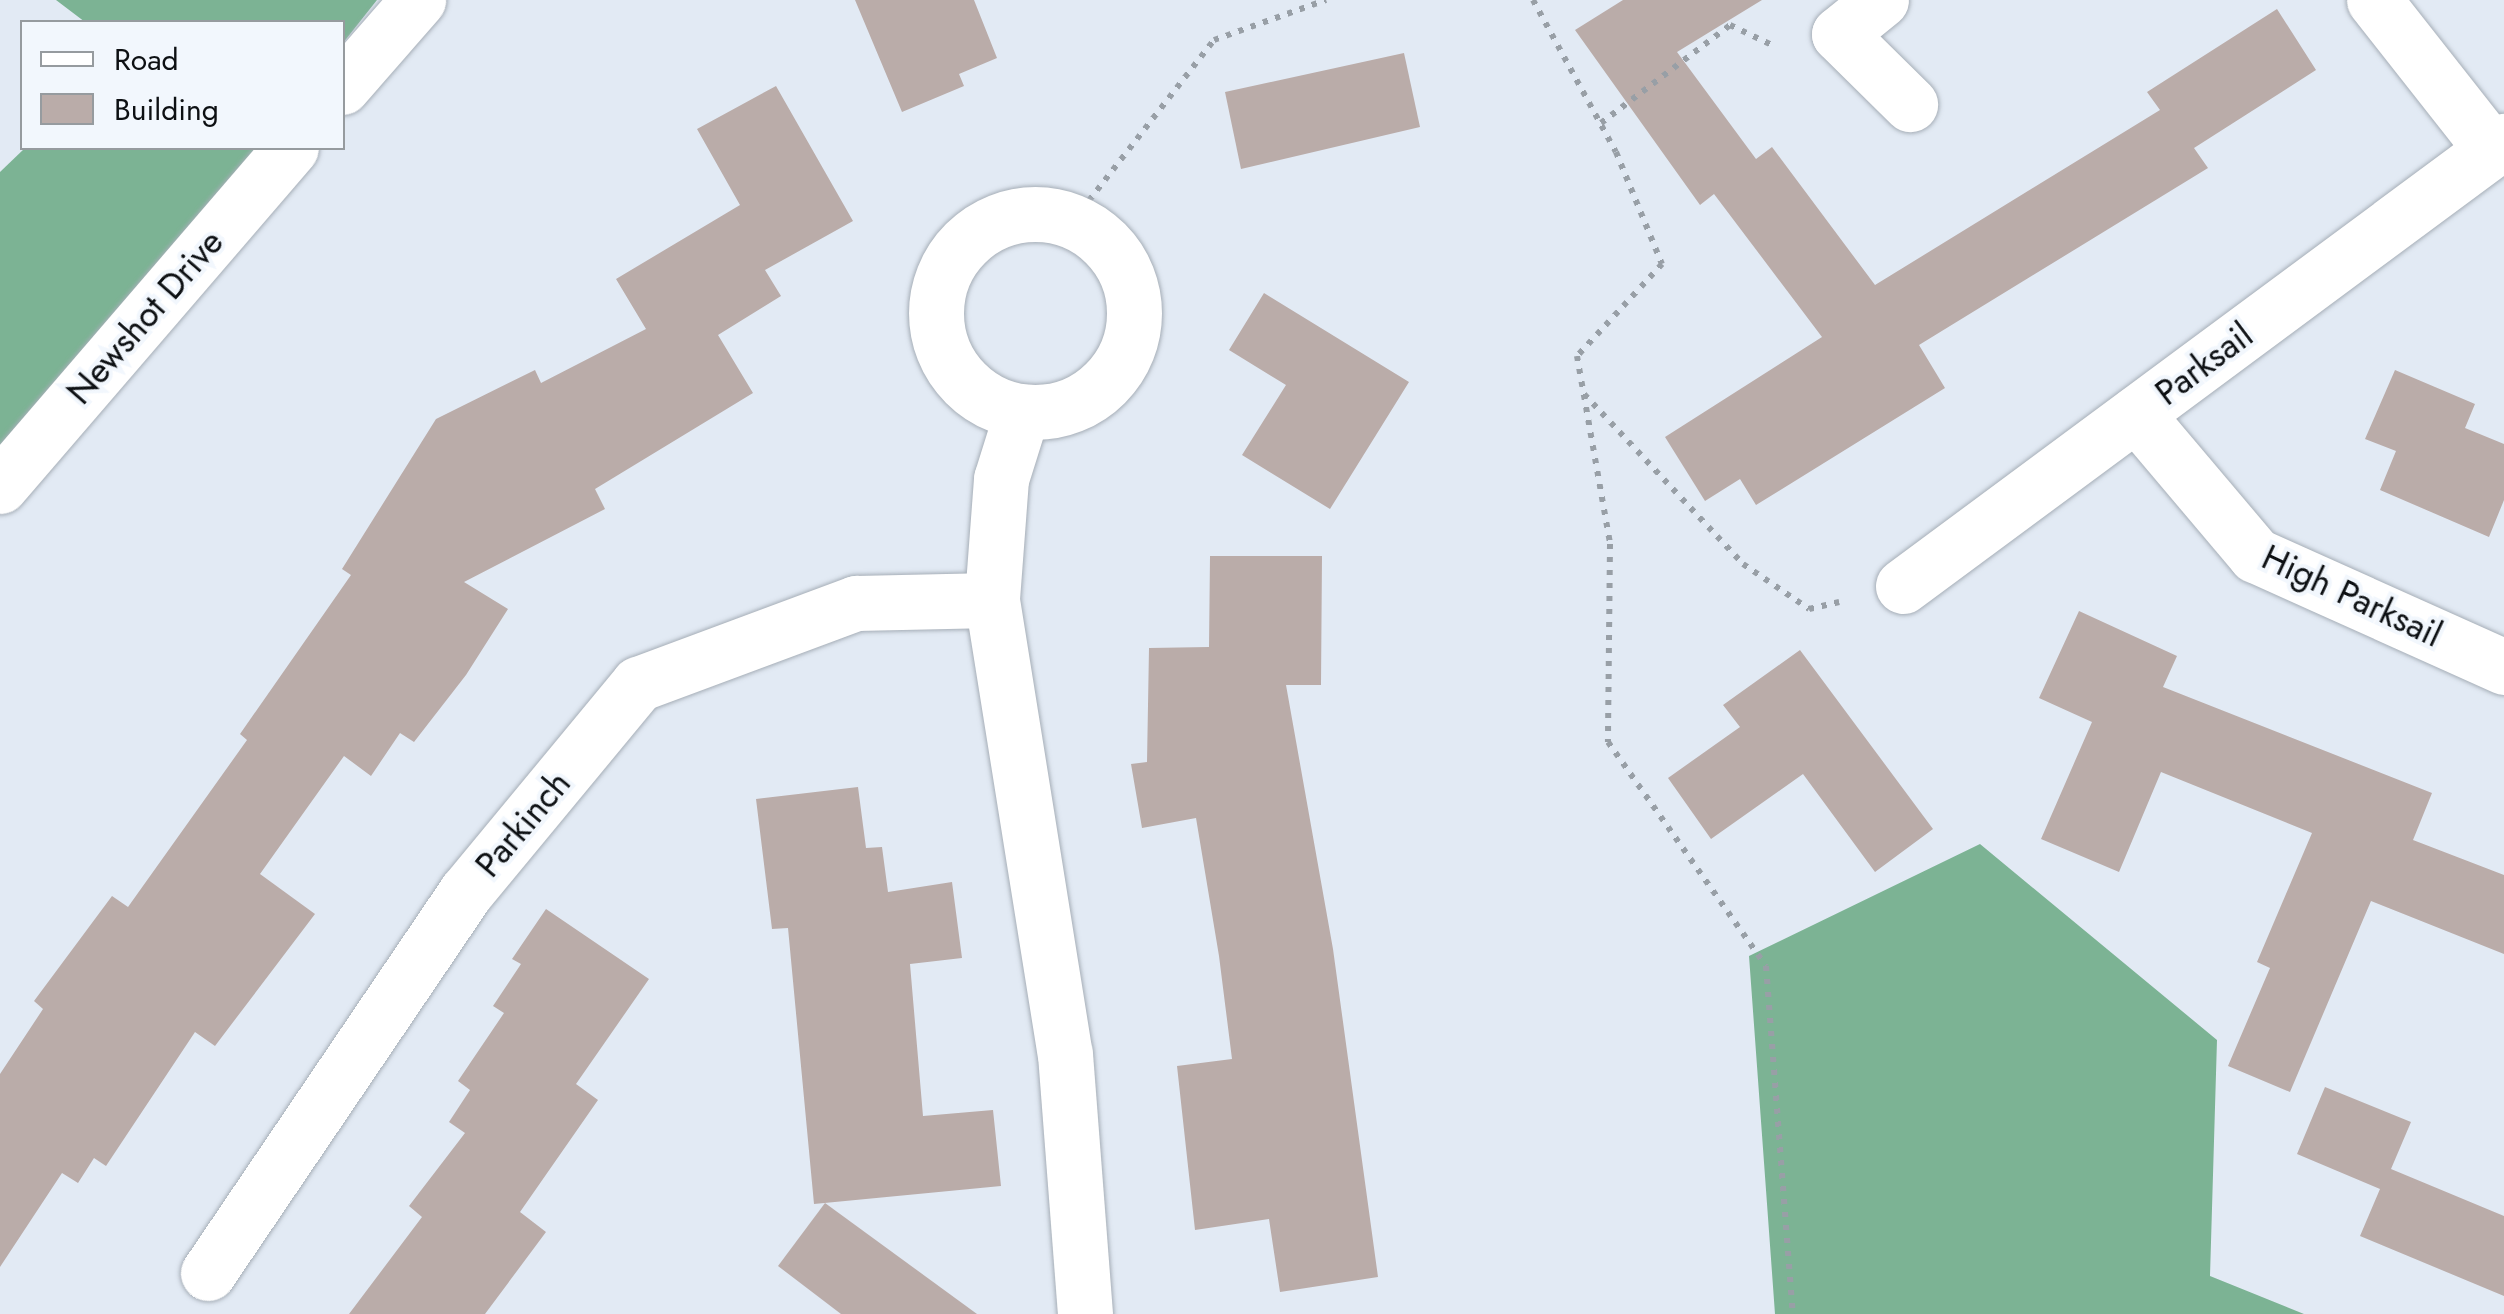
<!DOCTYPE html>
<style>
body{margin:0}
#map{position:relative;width:2504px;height:1314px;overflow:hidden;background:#e2eaf4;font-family:Jost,sans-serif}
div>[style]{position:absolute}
.forest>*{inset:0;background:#7cb394}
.building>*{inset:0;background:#baaca9}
.path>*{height:6px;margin-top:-3px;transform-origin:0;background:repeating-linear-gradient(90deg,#989fa6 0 5px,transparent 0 13px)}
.roads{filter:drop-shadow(0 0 2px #a6aeb7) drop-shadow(0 0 2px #a6aeb7)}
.minor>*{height:55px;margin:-27.5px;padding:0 27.5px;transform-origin:27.5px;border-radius:27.5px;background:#fff}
.minor>.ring{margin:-27.5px;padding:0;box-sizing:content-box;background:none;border:55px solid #fff;border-radius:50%}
span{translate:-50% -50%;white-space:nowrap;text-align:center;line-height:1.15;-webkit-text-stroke:8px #f2f7fd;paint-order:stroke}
.street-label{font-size:35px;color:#0d1013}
.legend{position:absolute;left:20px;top:20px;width:325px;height:130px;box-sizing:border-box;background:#f2f7fd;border:2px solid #969b9f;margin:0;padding:12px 18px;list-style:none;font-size:30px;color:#0d1013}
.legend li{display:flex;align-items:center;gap:20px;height:50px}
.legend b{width:50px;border:2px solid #969b9f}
</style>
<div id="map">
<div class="forest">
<div style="clip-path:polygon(56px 0,377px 0,343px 43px,342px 22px,85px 22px)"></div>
<div style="clip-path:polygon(25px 148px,259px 148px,0 471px,0 172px)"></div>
<div style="clip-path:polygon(1980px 844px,2217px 1040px,2210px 1276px,2304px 1314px,1775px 1314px,1749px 956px)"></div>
</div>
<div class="building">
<div style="clip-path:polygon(855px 0,974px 0,997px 58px,959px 74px,964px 86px,902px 112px)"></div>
<div style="clip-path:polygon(1623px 0,1762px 0,1677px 52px,1756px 159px,1772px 147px,1875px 285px,2160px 110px,2147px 92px,2277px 9px,2316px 70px,2194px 148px,2208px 168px,1919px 345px,1945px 388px,1756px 505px,1740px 479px,1705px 501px,1665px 437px,1822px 337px,1714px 194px,1700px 205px,1575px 30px)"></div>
<div style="clip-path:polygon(1404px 53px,1420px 127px,1241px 169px,1225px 92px)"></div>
<div style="clip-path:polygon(776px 86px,853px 221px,765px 270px,781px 296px,718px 335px,753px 393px,595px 489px,605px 509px,464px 582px,508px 609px,466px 675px,414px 742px,400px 733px,371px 776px,344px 756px,260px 874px,315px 914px,215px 1046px,195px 1032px,106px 1166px,94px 1158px,78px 1183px,62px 1173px,0 1267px,0 1074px,43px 1009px,34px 1001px,112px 896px,128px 907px,247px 740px,240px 734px,351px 575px,342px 569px,436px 419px,535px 370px,541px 383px,646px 329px,616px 279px,740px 205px,697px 129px)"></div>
<div style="clip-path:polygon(1264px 293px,1409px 382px,1330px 509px,1242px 455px,1286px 385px,1229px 350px)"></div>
<div style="clip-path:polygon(2395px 370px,2475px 404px,2465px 428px,2504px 444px,2504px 500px,2489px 537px,2380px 490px,2396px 451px,2365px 439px)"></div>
<div style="clip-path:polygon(1210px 556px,1322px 556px,1321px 685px,1286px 685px,1333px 949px,1378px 1277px,1280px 1292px,1269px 1219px,1195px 1230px,1177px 1066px,1232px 1059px,1219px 956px,1196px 818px,1142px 828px,1131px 764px,1147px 762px,1149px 648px,1209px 647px)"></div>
<div style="clip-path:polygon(2079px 611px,2177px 656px,2163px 687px,2432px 793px,2413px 840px,2504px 875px,2504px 954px,2371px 901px,2290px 1092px,2228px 1066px,2270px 968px,2257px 962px,2312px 833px,2161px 772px,2119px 872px,2041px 839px,2092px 722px,2039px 698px)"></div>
<div style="clip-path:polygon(1800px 650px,1933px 829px,1875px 872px,1803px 774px,1711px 839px,1668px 778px,1740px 727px,1723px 705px)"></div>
<div style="clip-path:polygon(858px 787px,866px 848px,882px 847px,888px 892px,952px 882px,962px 958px,910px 964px,923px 1116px,993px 1110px,1001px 1186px,814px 1204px,788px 928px,772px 929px,756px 799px)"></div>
<div style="clip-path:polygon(546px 909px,649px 979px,576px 1084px,598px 1100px,520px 1212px,546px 1232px,485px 1314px,349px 1314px,422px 1217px,409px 1206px,465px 1133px,449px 1122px,470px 1090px,458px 1081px,504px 1013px,493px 1006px,521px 964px,512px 959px)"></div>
<div style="clip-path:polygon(2325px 1087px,2411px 1122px,2391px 1169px,2504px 1216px,2504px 1296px,2360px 1236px,2380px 1189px,2297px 1154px)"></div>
<div style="clip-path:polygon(825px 1203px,977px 1314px,841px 1314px,778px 1266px)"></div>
</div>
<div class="path">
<div style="left:1533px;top:0;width:173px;rotate:61.4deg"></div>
<div style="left:1616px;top:152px;width:121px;rotate:67.7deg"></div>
<div style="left:1662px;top:264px;width:125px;rotate:132.7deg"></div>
<div style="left:1577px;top:356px;width:191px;rotate:80deg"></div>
<div style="left:1610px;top:544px;width:198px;rotate:90.6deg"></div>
<div style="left:1608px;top:742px;width:274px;rotate:54.8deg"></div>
<div style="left:1766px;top:966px;width:349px;rotate:85.6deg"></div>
<div style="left:1601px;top:123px;width:162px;rotate:-37.2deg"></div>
<div style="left:1730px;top:25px;width:47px;rotate:25.5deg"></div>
<div style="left:1073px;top:221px;width:229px;rotate:-52.1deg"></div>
<div style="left:1214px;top:40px;width:119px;rotate:-19.7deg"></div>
<div style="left:1584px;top:394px;width:233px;rotate:46.9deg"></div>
<div style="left:1743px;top:564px;width:80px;rotate:34.3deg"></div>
<div style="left:1809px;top:609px;width:31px;rotate:-13deg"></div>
</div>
<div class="roads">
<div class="minor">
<div style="left:1881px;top:0;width:54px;rotate:141deg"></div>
<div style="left:1839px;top:34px;width:100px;rotate:44.6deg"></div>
<div style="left:2374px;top:0;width:191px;rotate:51.8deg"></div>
<div style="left:342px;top:87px;width:116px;rotate:-48.9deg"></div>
<div class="ring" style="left:936px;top:214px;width:143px;height:143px"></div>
<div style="left:1022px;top:412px;width:70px;rotate:107.4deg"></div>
<div style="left:1001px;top:479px;width:121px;rotate:94.3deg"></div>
<div style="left:992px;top:600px;width:460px;rotate:80.9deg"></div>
<div style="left:1065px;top:1054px;width:261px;rotate:85.6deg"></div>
<div style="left:2136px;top:414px;width:185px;rotate:49.8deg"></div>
<div style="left:2255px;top:555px;width:273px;rotate:24.2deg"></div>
<div style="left:0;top:486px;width:446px;rotate:-49.3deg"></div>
<div style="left:1903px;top:586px;width:748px;rotate:-36.52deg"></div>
<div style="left:208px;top:1273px;width:460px;rotate:-55.9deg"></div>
<div style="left:466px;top:892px;width:270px;rotate:-50.4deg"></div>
<div style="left:638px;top:684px;width:233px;rotate:-20.4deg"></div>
<div style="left:856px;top:603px;width:136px;rotate:-1.3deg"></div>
</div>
</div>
<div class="street-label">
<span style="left:145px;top:317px;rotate:-49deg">Newshot Drive</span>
<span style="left:2204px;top:364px;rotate:-37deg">Parksail</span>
<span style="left:2352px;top:596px;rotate:25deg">High Parksail</span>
<span style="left:523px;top:824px;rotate:-50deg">Parkinch</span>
</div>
<ul class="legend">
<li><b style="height:12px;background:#fff"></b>Road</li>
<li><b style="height:28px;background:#baaca9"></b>Building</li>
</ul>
</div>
